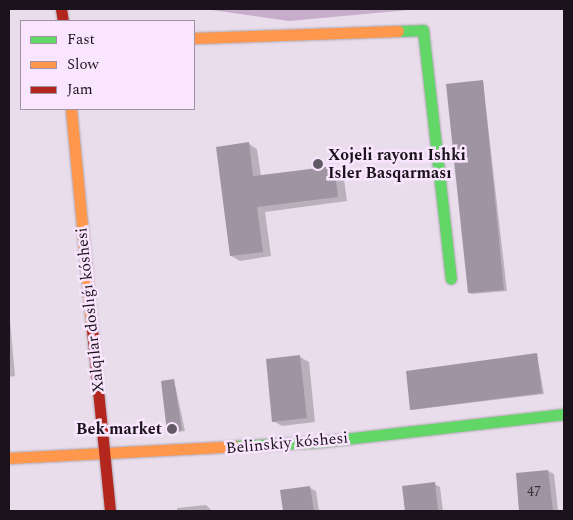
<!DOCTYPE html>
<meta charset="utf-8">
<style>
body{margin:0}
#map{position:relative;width:573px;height:520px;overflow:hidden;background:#e9ddeb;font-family:Spectral,serif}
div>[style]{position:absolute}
.water>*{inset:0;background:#c7accc}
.shadow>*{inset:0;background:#0003}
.building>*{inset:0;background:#9f94a1}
.roads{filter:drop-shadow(0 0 1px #b1a8b3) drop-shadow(0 0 1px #b1a8b3)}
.fast>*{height:11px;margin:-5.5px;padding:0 5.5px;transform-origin:5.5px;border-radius:5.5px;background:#63d668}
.slow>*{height:11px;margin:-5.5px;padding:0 5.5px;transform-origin:5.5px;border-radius:5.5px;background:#ff974d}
.jam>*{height:11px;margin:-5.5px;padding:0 5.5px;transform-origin:5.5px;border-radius:5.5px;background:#b3261e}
.dots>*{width:14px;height:14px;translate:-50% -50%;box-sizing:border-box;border:2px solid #fae5ff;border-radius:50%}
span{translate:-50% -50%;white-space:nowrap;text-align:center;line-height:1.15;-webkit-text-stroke:5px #fae5ff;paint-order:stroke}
.number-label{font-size:14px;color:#3b333c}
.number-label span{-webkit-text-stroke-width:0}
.poi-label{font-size:16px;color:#1a131b;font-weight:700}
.left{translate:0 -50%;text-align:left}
.right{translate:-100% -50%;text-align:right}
.street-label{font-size:16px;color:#1a131b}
.frame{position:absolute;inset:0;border:10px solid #1a131b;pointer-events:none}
.legend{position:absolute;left:20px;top:20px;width:175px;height:90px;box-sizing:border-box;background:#fae5ff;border:1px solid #a091a4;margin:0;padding:6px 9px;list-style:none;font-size:15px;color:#1a131b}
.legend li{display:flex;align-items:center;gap:10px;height:25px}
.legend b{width:25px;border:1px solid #a091a4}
</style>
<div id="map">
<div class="water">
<div style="clip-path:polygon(205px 9px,419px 9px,289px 21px)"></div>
</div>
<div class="shadow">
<div style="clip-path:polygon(483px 82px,507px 291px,472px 294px,469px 293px)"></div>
<div style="clip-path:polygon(249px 144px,257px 149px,261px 176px,334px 167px,343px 172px,347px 201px,265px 212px,271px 256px,240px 261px,231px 256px)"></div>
<div style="clip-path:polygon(9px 309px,15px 376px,9px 377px)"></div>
<div style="clip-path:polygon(537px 355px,544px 394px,411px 410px)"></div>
<div style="clip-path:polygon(300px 357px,309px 362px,315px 422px,282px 426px,273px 421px)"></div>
<div style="clip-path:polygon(174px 380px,185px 431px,172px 433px,168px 431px)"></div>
<div style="clip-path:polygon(548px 471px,554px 474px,558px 511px,521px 511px,517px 475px)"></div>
<div style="clip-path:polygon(434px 484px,440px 487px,443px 511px,406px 511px,403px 487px)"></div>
<div style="clip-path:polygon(310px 488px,316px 491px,319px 511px,284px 511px,282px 491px)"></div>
<div style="clip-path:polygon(206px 505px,212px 511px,177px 511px,177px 508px)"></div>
</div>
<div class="building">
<div style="clip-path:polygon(483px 80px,504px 290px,468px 293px,446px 84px)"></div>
<div style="clip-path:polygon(249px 142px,253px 176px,334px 166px,338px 197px,257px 207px,263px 252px,230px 256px,216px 147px)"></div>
<div style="clip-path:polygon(537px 353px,542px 393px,410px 410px,406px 371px)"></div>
<div style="clip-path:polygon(300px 355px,307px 418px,272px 422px,266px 359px)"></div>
<div style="clip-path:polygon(174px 379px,182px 430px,167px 432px,161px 381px)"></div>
<div style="clip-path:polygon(548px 470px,553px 511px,519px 511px,516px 473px)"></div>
<div style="clip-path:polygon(435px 482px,438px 511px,405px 511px,402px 486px)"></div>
<div style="clip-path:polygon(310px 486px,314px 511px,283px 511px,280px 490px)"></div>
</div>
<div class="roads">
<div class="fast">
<div style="left:398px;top:31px;width:25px;rotate:-2deg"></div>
<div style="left:423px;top:30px;width:250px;rotate:83.6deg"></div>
<div style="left:235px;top:446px;width:83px;rotate:-2.8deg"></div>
<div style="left:318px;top:442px;width:248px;rotate:-6.5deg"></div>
</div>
<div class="slow">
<div style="left:194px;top:38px;width:204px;rotate:-2deg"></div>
<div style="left:71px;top:109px;width:222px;rotate:84.6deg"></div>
<div style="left:9px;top:458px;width:226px;rotate:-3deg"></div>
</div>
<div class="jam">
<div style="left:61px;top:9px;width:12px;rotate:81deg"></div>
<div style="left:92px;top:330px;width:182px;rotate:84.3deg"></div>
</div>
</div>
<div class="dots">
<div style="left:318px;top:164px;background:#625a64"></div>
<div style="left:172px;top:429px;background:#625a64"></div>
</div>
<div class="number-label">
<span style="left:534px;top:492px">47</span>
</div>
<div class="poi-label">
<span class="left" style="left:328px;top:164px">Xojeli rayonı Ishki<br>Isler Basqarması</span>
<span class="right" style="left:162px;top:429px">Bek market</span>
</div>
<div class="street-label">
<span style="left:90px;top:310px;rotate:-96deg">Xalqılar doslıǵı kóshesi</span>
<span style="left:287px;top:443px;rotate:-5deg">Belinskiy kóshesi</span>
</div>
<div class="frame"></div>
<ul class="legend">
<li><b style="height:6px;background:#63d668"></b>Fast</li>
<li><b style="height:6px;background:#ff974d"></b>Slow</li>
<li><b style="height:6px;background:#b3261e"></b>Jam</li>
</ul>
</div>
